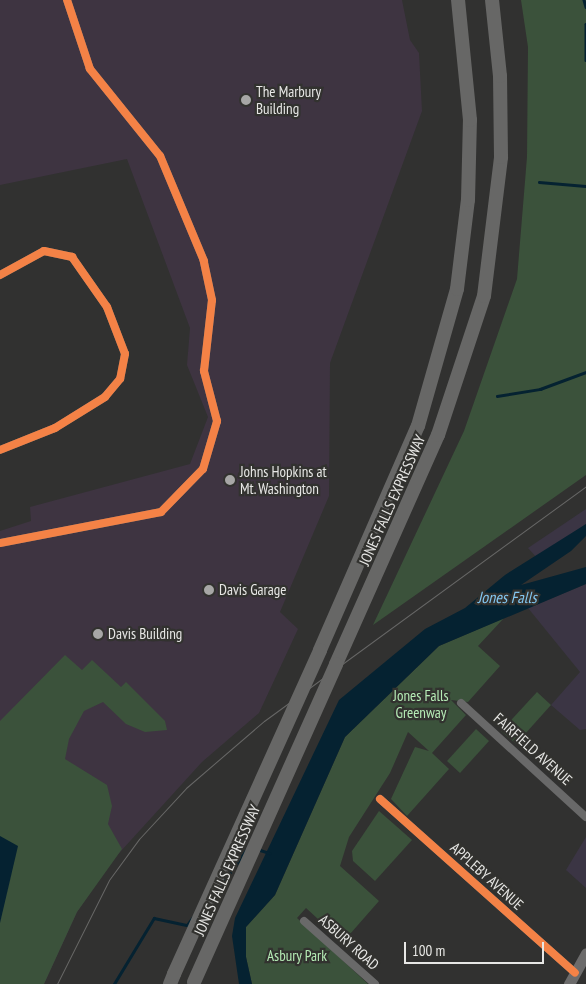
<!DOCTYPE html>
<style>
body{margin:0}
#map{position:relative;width:586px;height:984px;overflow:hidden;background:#313130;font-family:"PT Sans Narrow",sans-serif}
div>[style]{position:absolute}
.commercial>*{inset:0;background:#3b3544}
.education>*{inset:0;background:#3e3441}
.green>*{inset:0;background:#3b523b}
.water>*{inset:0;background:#052231}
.stream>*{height:2.5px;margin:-1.25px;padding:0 1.25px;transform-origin:1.25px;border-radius:1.25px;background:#052231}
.street>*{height:8px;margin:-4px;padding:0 4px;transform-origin:4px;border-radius:4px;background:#696969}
.secondary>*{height:11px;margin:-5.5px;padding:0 5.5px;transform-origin:5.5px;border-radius:5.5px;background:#6c6b6b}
.highway>*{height:14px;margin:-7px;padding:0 7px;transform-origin:7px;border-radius:7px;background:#676766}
.tram>*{height:1px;margin:-0.5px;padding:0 0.5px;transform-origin:0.5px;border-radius:0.5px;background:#676766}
.highway-bridge>*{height:14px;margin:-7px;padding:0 7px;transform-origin:7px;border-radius:7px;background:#676766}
.cycleway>*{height:8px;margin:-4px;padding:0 4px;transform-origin:4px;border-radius:4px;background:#f48246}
.dots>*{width:14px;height:14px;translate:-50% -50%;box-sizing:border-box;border:2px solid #32322f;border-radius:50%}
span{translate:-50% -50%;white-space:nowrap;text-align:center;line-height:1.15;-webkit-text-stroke:4.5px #32322f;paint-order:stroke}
.poi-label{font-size:15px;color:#e7e7e5}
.left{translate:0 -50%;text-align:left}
.street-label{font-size:15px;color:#e7e7e5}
.park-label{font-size:15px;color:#b5ebb5}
.water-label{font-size:16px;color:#84c8f2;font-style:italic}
.scale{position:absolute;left:404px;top:942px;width:140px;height:22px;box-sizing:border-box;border:2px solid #e7e7e5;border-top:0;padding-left:6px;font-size:15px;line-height:18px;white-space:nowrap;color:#e7e7e5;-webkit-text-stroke:4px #32322f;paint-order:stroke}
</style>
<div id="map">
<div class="commercial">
<div style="clip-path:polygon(586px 509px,586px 524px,537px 558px,528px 548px)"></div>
<div style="clip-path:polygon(586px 584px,586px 729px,580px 730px,551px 705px,580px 672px,528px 608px)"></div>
<div style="clip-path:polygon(586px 837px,586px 888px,566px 870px)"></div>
</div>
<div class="education">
<div style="clip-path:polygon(0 0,402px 0,410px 40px,419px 53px,422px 111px,330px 363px,329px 496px,280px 612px,298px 629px,259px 713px,202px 762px,111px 862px,77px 912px,44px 984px,0 984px,0 531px,31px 521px,30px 507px,190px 464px,208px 417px,187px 365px,190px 328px,127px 159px,0 185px)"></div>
</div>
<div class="green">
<div style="clip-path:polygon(521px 0,586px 0,586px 475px,373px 625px,464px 431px,517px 279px,527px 157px,528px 47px)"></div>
<div style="clip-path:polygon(504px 618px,478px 646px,500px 666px,468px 702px,451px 700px,466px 715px,432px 753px,449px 769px,407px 816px,391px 799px,415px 747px,429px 751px,408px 732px,390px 773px,349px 837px,340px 866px,379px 901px,343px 942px,306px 908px,297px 918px,368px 984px,252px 984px,246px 957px,246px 927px,275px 895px,345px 737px,439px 646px)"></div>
<div style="clip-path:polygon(65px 655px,82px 670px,92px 660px,121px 687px,126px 682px,165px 721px,167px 730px,145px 732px,126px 724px,103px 702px,84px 711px,69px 739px,65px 759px,107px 785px,112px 806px,108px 824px,122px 849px,77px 912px,44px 984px,0 984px,0 721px)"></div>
<div style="clip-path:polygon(537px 692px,551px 705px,516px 744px,501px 731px)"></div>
<div style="clip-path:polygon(476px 729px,489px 741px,460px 773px,447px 761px)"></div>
<div style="clip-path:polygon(379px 811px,412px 840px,375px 881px,353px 861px,352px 851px)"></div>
</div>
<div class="water">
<div style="clip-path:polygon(586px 524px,586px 536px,571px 551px,521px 585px,586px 567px,586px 584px,439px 646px,345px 737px,275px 895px,246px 927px,246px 957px,252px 984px,239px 984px,232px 936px,235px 918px,339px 700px,425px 629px,465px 608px,505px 575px)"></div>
<div style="clip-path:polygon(0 836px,18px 846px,0 923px)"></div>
</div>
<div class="stream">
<div style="left:584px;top:0;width:7px;rotate:74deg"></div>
<div style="left:586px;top:24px;width:36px;rotate:90deg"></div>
<div style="left:539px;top:182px;width:47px;rotate:4.9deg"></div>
<div style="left:497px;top:396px;width:44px;rotate:-9.2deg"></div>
<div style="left:540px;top:389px;width:49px;rotate:-20.3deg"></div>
<div style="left:257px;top:849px;width:13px;rotate:18deg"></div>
<div style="left:221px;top:885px;width:44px;rotate:-54.2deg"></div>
<div style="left:114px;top:984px;width:77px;rotate:-58.8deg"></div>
<div style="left:154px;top:918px;width:34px;rotate:12deg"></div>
<div style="left:187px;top:925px;width:10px;rotate:-53deg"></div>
</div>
<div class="street">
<div style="left:0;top:275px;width:50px;rotate:-28.6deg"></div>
<div style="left:44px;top:251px;width:29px;rotate:12deg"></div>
<div style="left:72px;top:257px;width:61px;rotate:55deg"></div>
<div style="left:107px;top:307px;width:50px;rotate:69deg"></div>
<div style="left:125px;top:354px;width:25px;rotate:101deg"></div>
<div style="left:120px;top:379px;width:23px;rotate:130deg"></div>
<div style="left:105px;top:397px;width:59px;rotate:148.2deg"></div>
<div style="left:55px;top:428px;width:59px;rotate:158.2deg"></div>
<div style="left:0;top:543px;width:164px;rotate:-10.9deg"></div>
<div style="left:161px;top:512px;width:60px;rotate:-45.7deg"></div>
<div style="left:203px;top:469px;width:50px;rotate:-73.7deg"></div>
<div style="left:217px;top:421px;width:52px;rotate:-104.6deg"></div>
<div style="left:204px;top:371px;width:71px;rotate:-83.6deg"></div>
<div style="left:212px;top:300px;width:40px;rotate:-102deg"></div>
<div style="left:204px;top:261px;width:114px;rotate:-112.7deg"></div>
<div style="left:160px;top:156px;width:112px;rotate:-128.8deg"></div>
<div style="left:90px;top:69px;width:73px;rotate:-108.4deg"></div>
<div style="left:461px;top:703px;width:169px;rotate:42.4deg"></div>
<div style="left:380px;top:799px;width:261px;rotate:41.7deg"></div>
<div style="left:304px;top:921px;width:95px;rotate:41.6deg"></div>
</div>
<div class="secondary">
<div style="left:569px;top:984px;width:35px;rotate:-61deg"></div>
</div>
<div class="highway">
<div style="left:320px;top:650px;width:244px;rotate:-66.4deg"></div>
<div style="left:418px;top:426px;width:142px;rotate:-74.1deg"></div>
<div style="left:457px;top:289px;width:90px;rotate:-83deg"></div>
<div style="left:468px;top:200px;width:80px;rotate:-88.6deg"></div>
<div style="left:470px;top:120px;width:121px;rotate:-95.7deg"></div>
<div style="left:336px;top:664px;width:251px;rotate:-66deg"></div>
<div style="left:438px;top:435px;width:146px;rotate:-71.7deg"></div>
<div style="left:484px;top:296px;width:140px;rotate:-83deg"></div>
<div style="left:501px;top:157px;width:81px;rotate:-90.7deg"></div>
<div style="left:500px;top:76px;width:76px;rotate:-96deg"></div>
<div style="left:170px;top:984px;width:11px;rotate:-68deg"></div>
</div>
<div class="tram">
<div style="left:57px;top:984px;width:116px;rotate:-63.4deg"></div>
<div style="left:109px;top:880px;width:51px;rotate:-53.8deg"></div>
<div style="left:139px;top:839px;width:69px;rotate:-47.3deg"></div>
<div style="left:186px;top:788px;width:103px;rotate:-40.7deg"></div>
<div style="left:264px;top:721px;width:399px;rotate:-36.1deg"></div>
</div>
<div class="highway-bridge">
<div style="left:174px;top:974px;width:355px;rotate:-65.7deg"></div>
<div style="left:194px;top:982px;width:348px;rotate:-65.9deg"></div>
</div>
<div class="cycleway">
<div style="left:0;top:275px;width:50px;rotate:-28.6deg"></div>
<div style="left:44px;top:251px;width:29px;rotate:12deg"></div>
<div style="left:72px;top:257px;width:61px;rotate:55deg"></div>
<div style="left:107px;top:307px;width:50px;rotate:69deg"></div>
<div style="left:125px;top:354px;width:25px;rotate:101deg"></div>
<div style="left:120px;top:379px;width:23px;rotate:130deg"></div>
<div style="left:105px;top:397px;width:59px;rotate:148.2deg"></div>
<div style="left:55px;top:428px;width:59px;rotate:158.2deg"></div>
<div style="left:0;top:543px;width:164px;rotate:-10.9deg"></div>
<div style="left:161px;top:512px;width:60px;rotate:-45.7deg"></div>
<div style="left:203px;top:469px;width:50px;rotate:-73.7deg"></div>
<div style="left:217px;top:421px;width:52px;rotate:-104.6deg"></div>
<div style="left:204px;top:371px;width:71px;rotate:-83.6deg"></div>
<div style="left:212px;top:300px;width:40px;rotate:-102deg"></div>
<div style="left:204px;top:261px;width:114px;rotate:-112.7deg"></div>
<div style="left:160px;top:156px;width:112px;rotate:-128.8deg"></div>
<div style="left:90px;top:69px;width:73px;rotate:-108.4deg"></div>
<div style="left:380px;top:799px;width:261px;rotate:41.7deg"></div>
</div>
<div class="dots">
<div style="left:246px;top:100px;background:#a7a7a6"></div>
<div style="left:230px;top:480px;background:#a7a7a6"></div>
<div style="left:209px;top:590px;background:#a7a7a6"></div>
<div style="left:98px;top:634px;background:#a7a7a6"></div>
</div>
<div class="poi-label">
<span class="left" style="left:256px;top:100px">The Marbury<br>Building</span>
<span class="left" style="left:240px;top:480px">Johns Hopkins at<br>Mt. Washington</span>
<span class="left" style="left:219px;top:590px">Davis Garage</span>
<span class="left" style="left:108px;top:634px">Davis Building</span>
</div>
<div class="street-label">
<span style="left:392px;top:500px;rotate:-66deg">JONES FALLS EXPRESSWAY</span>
<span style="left:533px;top:749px;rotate:42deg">FAIRFIELD AVENUE</span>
<span style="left:227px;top:870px;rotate:-66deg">JONES FALLS EXPRESSWAY</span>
<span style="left:487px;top:876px;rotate:42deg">APPLEBY AVENUE</span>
<span style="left:349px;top:942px;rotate:42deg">ASBURY ROAD</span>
</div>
<div class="park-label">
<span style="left:421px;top:704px">Jones Falls<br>Greenway</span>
<span style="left:297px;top:956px">Asbury Park</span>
</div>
<div class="water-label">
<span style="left:507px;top:597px">Jones Falls</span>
</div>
<div class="scale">100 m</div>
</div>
